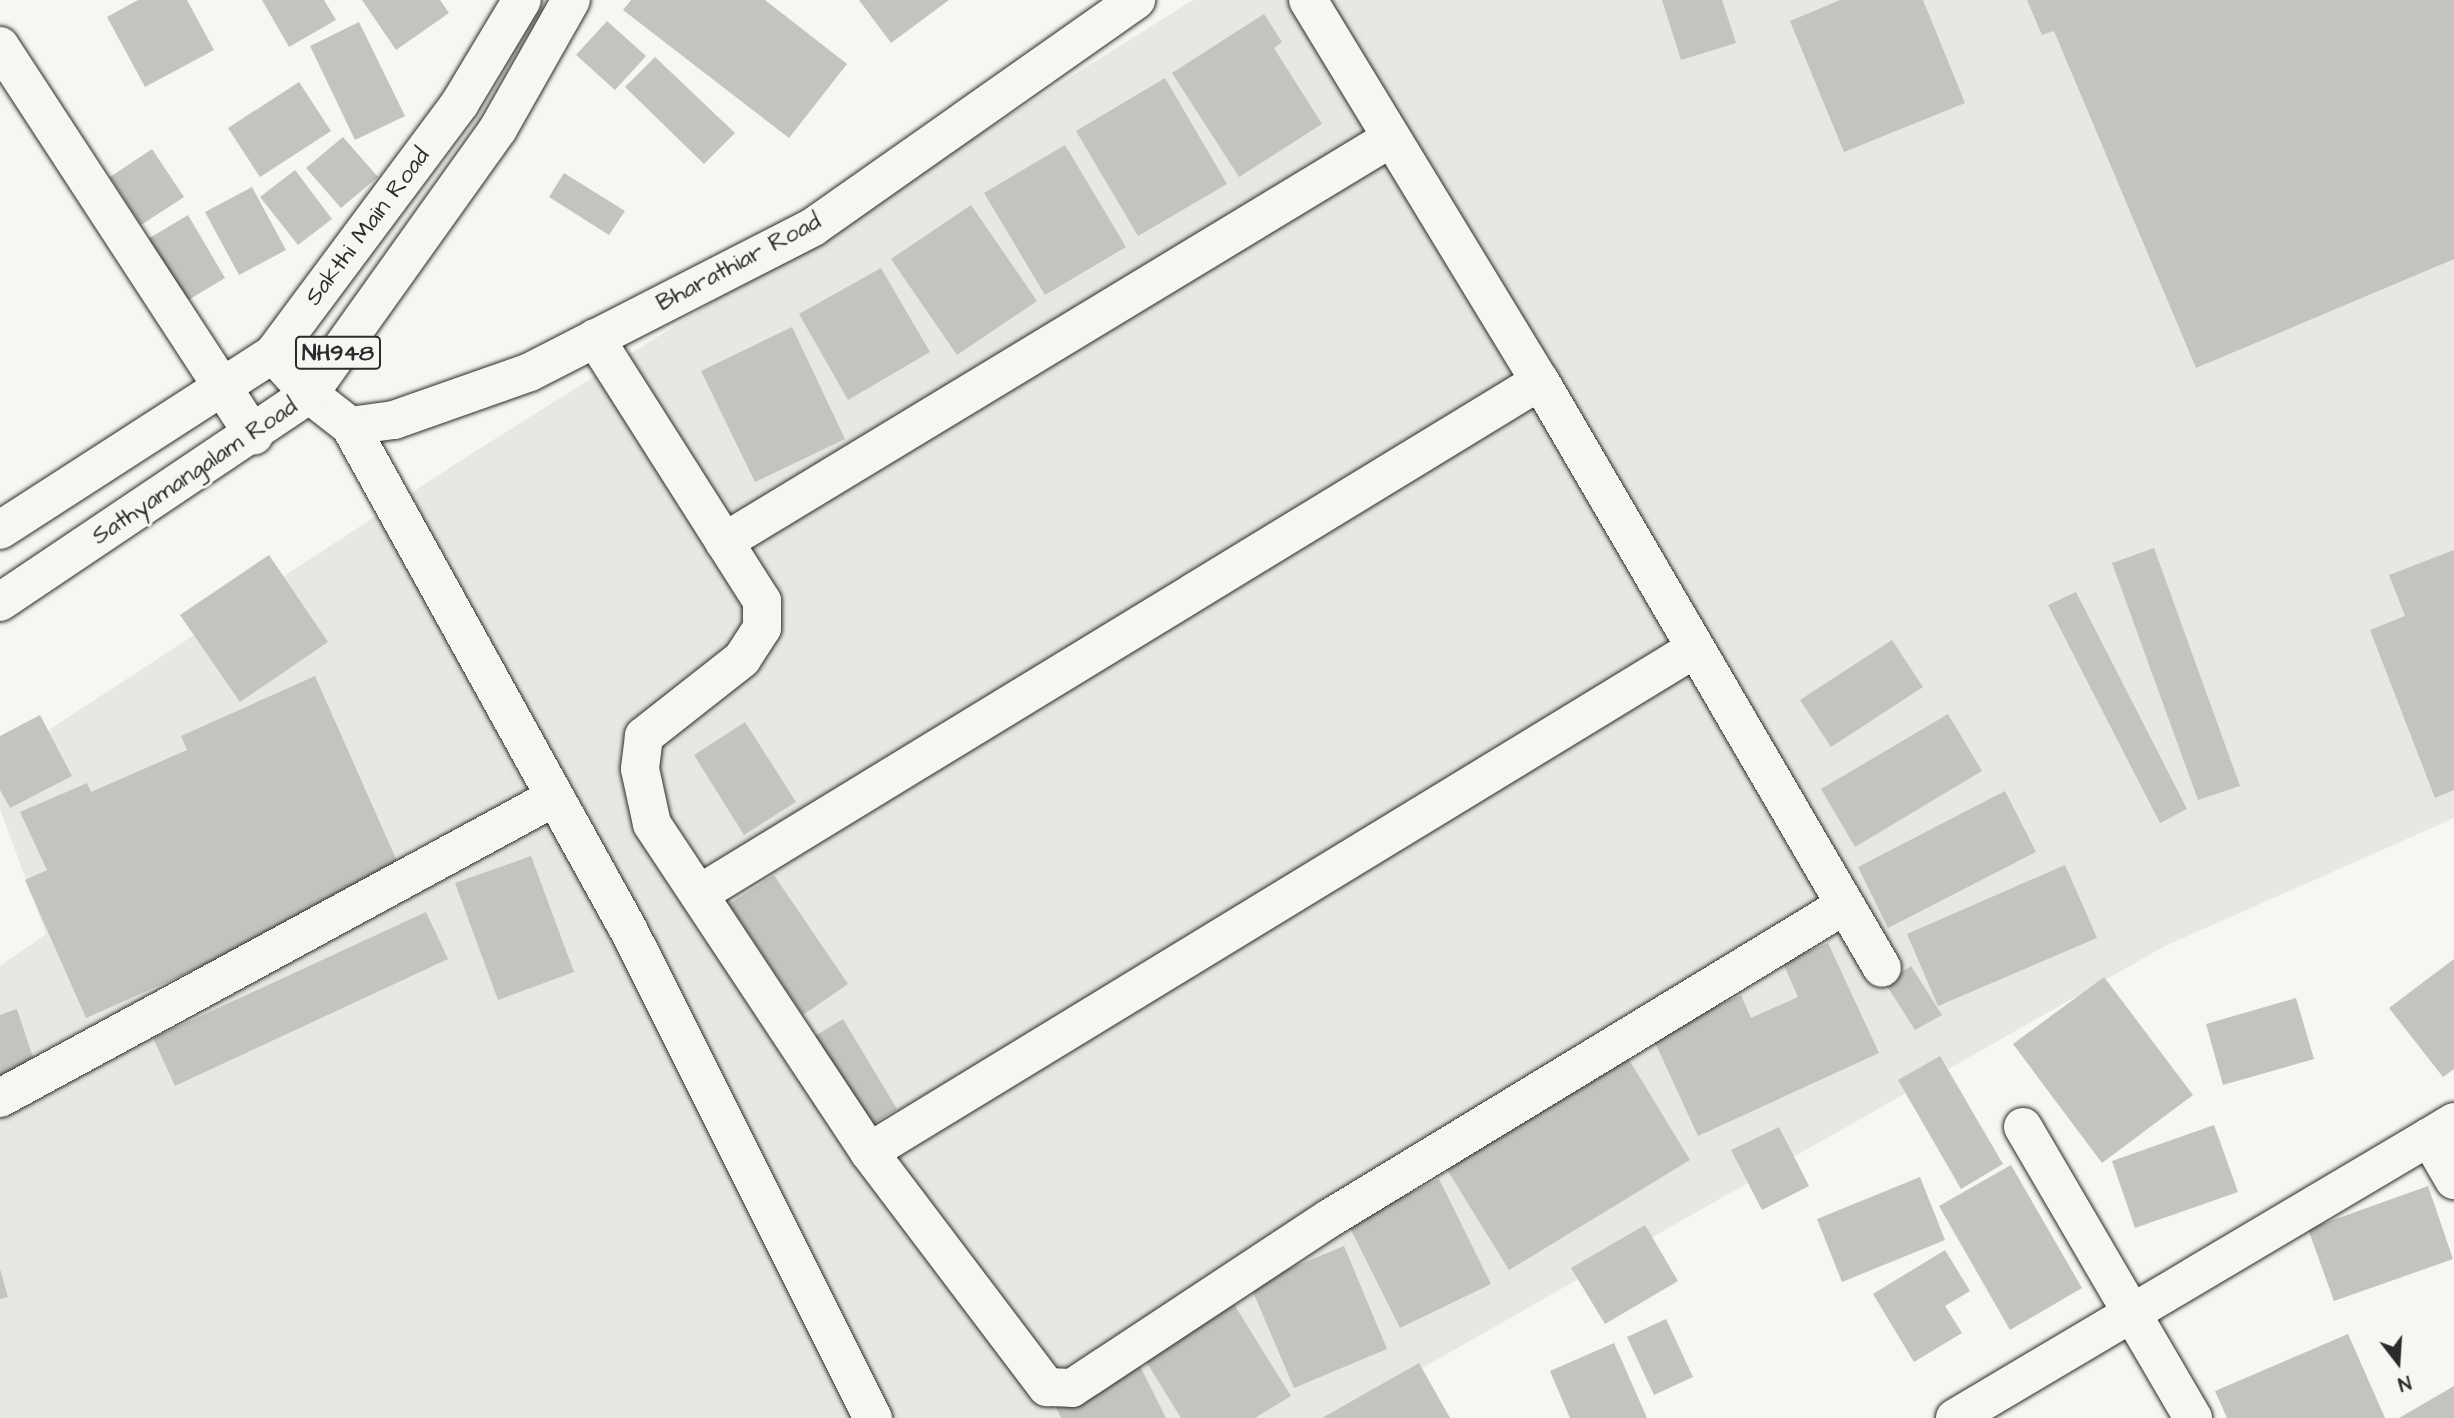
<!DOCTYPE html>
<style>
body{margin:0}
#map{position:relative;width:2454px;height:1418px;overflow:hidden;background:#f6f6f2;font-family:"Architects Daughter",sans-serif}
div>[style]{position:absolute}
.built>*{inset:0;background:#e7e7e3}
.building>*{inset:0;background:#c3c3c0}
.roads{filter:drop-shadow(0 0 2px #2b2b2b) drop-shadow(0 0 2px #2b2b2b)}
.minor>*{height:38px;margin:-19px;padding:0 19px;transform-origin:19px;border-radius:19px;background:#f6f6f2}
.highway>*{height:38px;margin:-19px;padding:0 19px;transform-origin:19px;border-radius:19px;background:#f6f6f2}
span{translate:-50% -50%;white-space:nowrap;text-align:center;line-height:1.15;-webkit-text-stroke:6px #f6f6f2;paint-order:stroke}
.shield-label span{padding:2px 5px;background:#f6f6f2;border:2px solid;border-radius:5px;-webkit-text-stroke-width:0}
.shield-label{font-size:23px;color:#2b2b2b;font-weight:700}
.street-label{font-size:24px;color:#2b2b2b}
.north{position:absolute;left:2363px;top:1327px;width:70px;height:70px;-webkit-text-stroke:5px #f6f6f2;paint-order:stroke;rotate:163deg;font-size:19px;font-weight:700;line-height:28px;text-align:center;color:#2b2b2b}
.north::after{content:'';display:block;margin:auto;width:24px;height:32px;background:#2b2b2b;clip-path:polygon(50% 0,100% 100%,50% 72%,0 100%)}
</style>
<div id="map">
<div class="built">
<div style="clip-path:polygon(1193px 0,2454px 0,2454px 818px,2165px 946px,1334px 1418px,0 1418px,0 966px,46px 934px,0 809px,0 762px,460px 461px)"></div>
</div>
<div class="building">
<div style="clip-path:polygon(138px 0,187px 0,214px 50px,145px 87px,107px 17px)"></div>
<div style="clip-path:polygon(262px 0,324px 0,336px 20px,289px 47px)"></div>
<div style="clip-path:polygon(362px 0,440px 0,449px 13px,396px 50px)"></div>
<div style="clip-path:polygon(631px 0,765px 0,847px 64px,789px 138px,623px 10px)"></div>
<div style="clip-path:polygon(859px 0,949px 0,891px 43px)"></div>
<div style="clip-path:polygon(1662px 0,1722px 0,1736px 43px,1681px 60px)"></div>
<div style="clip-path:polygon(1840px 0,1923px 0,1965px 103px,1844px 152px,1790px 21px)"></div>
<div style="clip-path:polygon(2027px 0,2454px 0,2454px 259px,2196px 368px,2054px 31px,2042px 35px)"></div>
<div style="clip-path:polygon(1264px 14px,1282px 42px,1274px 48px,1322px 124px,1239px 177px,1172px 73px)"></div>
<div style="clip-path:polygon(607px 21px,646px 56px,615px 90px,576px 55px)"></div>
<div style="clip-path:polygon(359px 22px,405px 116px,355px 140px,310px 46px)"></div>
<div style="clip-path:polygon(655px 57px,735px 133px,704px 164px,625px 87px)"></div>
<div style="clip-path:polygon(1165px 78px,1227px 184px,1138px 236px,1076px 131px)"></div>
<div style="clip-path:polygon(299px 82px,331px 131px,260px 177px,228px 128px)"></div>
<div style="clip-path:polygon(343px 137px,378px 177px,341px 208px,306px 168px)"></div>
<div style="clip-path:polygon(1065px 145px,1126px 247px,1045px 295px,984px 193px)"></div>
<div style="clip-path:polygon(152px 149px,184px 197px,141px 225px,110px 177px)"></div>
<div style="clip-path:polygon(295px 170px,332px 219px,298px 245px,260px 197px)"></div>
<div style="clip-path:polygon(564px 173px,625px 211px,609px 235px,549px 197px)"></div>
<div style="clip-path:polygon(252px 187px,286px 250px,239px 275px,205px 212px)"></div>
<div style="clip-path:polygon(971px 205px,1037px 301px,957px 355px,891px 259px)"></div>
<div style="clip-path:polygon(188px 215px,225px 278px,185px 302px,148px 239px)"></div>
<div style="clip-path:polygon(881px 268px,930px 352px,848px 400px,799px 314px)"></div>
<div style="clip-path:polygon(792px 327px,845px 439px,755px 482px,701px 371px)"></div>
<div style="clip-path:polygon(2154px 548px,2240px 786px,2198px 800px,2112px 563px)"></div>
<div style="clip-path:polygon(2454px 550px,2454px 790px,2435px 798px,2370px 630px,2405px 616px,2389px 575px)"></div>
<div style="clip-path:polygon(269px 555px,328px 642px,240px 702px,180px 615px)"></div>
<div style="clip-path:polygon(2076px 592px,2187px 809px,2160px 823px,2048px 605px)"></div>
<div style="clip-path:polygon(1892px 640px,1923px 687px,1831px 747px,1800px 700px)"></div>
<div style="clip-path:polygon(315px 676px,404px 877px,86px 1018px,25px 880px,47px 870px,20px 812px,87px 783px,91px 792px,187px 750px,181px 736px)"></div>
<div style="clip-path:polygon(1948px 714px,1982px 771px,1855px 847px,1821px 789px)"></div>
<div style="clip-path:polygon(40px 715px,72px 776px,10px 808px,0 790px,0 736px)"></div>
<div style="clip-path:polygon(745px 722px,796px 802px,744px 835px,694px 755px)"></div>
<div style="clip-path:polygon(2005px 791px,2036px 852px,1888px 928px,1858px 867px)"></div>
<div style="clip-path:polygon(531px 856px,574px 972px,498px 1000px,455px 883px)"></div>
<div style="clip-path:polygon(2065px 865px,2097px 938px,1938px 1006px,1907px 934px)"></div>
<div style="clip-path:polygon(774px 875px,848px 984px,803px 1015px,729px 904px)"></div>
<div style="clip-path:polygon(426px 912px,448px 959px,175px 1086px,153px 1038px)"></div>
<div style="clip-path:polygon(1828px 943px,1879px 1053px,1698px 1136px,1652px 1036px,1741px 995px,1751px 1018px,1798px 997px,1783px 963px)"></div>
<div style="clip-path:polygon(2454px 959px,2454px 1069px,2443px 1077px,2389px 1008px)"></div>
<div style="clip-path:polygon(1911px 966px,1942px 1015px,1915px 1030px,1885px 983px)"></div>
<div style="clip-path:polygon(2104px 977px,2193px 1095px,2102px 1163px,2013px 1044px)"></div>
<div style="clip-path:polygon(2296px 998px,2314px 1059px,2223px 1085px,2206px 1024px)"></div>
<div style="clip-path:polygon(17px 1009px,35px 1064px,0 1076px,0 1015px)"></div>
<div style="clip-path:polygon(843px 1019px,897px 1109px,869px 1126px,815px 1036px)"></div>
<div style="clip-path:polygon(1940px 1056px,2003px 1164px,1961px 1189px,1898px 1080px)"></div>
<div style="clip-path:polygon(1628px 1058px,1690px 1160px,1509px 1270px,1446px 1168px)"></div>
<div style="clip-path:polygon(2214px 1125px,2238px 1192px,2135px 1228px,2112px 1161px)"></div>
<div style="clip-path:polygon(1779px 1127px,1809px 1186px,1762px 1210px,1731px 1150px)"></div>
<div style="clip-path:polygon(2011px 1165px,2082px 1288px,2010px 1330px,1939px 1206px)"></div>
<div style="clip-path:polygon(1920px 1177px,1945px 1240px,1842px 1282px,1817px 1219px)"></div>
<div style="clip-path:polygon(1439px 1179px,1491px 1284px,1400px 1328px,1348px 1224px)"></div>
<div style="clip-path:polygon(2428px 1186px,2453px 1259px,2334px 1301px,2308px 1229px)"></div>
<div style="clip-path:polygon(1645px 1225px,1678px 1281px,1605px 1324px,1571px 1268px)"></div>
<div style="clip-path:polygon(1344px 1246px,1387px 1349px,1294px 1388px,1250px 1285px)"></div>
<div style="clip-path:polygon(1945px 1250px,1970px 1291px,1945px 1306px,1962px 1333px,1914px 1362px,1873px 1294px)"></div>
<div style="clip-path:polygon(0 1269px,8px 1297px,0 1299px)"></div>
<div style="clip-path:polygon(1232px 1301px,1291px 1396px,1255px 1418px,1181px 1418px,1142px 1355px)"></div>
<div style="clip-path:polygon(1666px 1319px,1693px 1377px,1654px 1395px,1627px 1337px)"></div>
<div style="clip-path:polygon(2348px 1334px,2385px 1418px,2227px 1418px,2215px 1391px)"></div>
<div style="clip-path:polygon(1614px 1343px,1647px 1418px,1570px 1418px,1550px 1371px)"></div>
<div style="clip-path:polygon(1419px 1363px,1450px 1418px,1322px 1418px)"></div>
<div style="clip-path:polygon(1140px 1366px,1166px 1418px,1061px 1418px,1056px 1407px)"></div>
<div style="clip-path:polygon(2454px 1386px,2454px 1418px,2399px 1418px)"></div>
</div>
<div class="roads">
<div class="minor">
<div style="left:1308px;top:0;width:446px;rotate:58.7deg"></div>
<div style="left:1540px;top:381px;width:679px;rotate:59.77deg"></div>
<div style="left:0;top:46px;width:465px;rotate:56.9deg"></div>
<div style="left:595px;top:338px;width:312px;rotate:57.6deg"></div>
<div style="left:762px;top:601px;width:27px;rotate:90deg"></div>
<div style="left:762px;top:628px;width:37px;rotate:123deg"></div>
<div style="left:742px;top:659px;width:125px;rotate:141.8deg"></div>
<div style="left:644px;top:736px;width:33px;rotate:97deg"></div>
<div style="left:640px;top:769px;width:56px;rotate:77.7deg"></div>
<div style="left:652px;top:824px;width:393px;rotate:56.5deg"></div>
<div style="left:869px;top:1152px;width:295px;rotate:52.9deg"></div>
<div style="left:1047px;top:1387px;width:25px;rotate:2deg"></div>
<div style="left:1072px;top:1388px;width:309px;rotate:-33.4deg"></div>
<div style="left:1330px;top:1218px;width:603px;rotate:-31.29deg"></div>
<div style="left:273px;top:354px;width:54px;rotate:48deg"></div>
<div style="left:309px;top:394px;width:52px;rotate:38deg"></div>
<div style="left:350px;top:426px;width:44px;rotate:-7.8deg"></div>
<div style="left:394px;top:420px;width:144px;rotate:-19.4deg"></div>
<div style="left:530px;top:372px;width:318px;rotate:-27.1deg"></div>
<div style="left:813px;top:227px;width:395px;rotate:-35.1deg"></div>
<div style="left:350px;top:426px;width:575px;rotate:61.07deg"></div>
<div style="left:628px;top:929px;width:547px;rotate:63.39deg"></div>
<div style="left:724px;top:542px;width:780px;rotate:-31.2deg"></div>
<div style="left:699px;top:894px;width:985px;rotate:-31.38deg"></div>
<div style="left:0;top:1098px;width:631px;rotate:-28.47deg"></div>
<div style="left:2454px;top:1122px;width:29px;rotate:149deg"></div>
<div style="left:2429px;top:1137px;width:50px;rotate:59.8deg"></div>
<div style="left:2023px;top:1127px;width:337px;rotate:59.7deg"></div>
<div style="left:869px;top:1152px;width:968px;rotate:-31.36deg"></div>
<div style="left:1955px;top:1418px;width:551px;rotate:-30.66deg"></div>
</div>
<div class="highway">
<div style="left:0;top:530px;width:325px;rotate:-32.8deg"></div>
<div style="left:273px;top:354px;width:313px;rotate:-53.3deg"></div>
<div style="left:460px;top:103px;width:120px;rotate:-59deg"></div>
<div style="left:0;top:602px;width:372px;rotate:-33.9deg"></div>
<div style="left:309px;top:394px;width:325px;rotate:-54.5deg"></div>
<div style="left:498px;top:129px;width:148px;rotate:-60.5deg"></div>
</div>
</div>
<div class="shield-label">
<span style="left:338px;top:353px">NH948</span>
</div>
<div class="street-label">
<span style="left:368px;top:227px;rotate:-53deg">Sakthi Main Road</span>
<span style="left:739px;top:263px;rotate:-28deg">Bharathiar Road</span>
<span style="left:195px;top:472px;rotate:-34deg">Sathyamangalam Road</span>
</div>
<div class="north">N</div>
</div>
